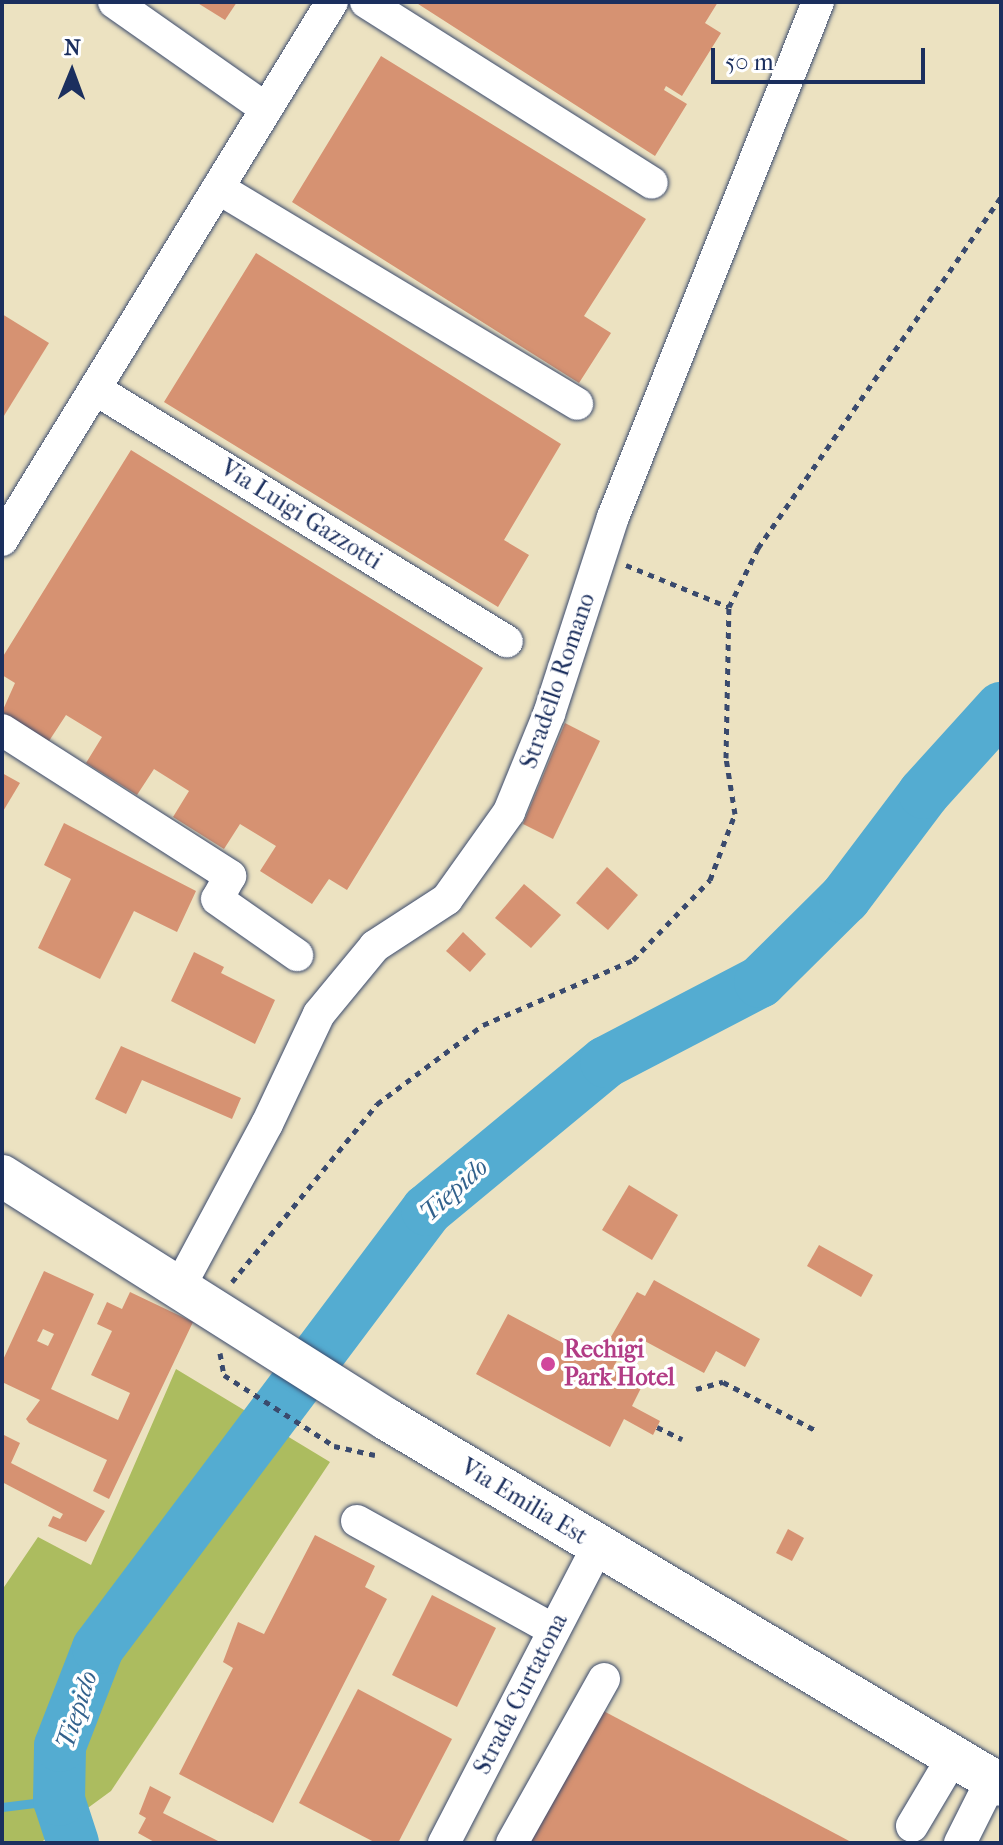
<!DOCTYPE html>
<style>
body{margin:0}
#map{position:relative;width:1003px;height:1845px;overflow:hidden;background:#ece2c1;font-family:"IM FELL French Canon",serif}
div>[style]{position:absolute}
.green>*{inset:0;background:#acbc5f}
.stream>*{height:9px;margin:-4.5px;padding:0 4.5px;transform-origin:4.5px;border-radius:4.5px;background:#54acd1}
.river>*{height:52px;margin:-26px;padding:0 26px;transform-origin:26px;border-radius:26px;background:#54acd1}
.building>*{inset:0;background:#d69272}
.path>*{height:5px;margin-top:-2.5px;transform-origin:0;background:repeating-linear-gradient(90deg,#3a4a6d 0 6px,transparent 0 12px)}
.roads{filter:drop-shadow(0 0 2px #3a4a6d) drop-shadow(0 0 2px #3a4a6d)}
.minor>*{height:32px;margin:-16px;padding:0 16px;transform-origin:16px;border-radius:16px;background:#fff}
.major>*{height:42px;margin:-21px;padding:0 21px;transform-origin:21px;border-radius:21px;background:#fff}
.dots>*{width:22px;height:22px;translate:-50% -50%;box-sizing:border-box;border:4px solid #fff;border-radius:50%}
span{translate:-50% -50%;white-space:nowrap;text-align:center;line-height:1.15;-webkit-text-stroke:7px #fff;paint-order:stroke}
.street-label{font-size:24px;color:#1b2f5e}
.hotel-label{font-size:24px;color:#b23c85;font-weight:700}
.left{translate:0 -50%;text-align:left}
.water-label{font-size:26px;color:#32618c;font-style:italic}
.frame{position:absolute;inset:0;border:4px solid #1b2f5e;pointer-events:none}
.north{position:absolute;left:32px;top:32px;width:80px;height:80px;-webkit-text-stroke:6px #fff;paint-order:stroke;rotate:1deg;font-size:22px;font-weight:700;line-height:32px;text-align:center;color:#1b2f5e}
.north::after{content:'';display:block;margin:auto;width:28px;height:36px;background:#1b2f5e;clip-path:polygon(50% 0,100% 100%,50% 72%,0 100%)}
.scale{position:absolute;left:711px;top:48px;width:214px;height:36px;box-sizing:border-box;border:4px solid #1b2f5e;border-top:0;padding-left:10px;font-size:24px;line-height:28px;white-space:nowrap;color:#1b2f5e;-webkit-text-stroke:6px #fff;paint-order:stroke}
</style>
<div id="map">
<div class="green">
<div style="clip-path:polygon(176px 1369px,330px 1462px,111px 1791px,40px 1843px,2px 1843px,2px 1590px,38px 1537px,91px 1565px)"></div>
</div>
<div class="stream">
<div style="left:2px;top:1807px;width:57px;rotate:-7deg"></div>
</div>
<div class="river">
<div style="left:73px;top:1843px;width:45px;rotate:-108deg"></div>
<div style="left:59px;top:1800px;width:54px;rotate:-88.9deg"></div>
<div style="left:60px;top:1746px;width:105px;rotate:-68.8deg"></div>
<div style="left:98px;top:1648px;width:548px;rotate:-53.09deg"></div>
<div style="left:427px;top:1210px;width:232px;rotate:-39.6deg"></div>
<div style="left:606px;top:1062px;width:174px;rotate:-27.5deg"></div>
<div style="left:760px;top:982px;width:120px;rotate:-44.7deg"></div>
<div style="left:845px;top:898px;width:131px;rotate:-53deg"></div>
<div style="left:924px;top:793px;width:115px;rotate:-47.8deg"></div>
</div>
<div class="building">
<div style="clip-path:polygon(196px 2px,237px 2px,225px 20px)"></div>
<div style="clip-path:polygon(415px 2px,718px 2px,705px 23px,721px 33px,682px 96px,666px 86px,664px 90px,687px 104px,655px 156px)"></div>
<div style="clip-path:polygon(381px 56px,646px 219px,584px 316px,611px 333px,579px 383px,292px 202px)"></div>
<div style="clip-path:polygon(256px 253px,561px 444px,504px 540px,529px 555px,498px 607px,164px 402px)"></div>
<div style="clip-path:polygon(2px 314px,49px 343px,2px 419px)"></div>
<div style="clip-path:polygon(131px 450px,483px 668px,347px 890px,329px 879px,312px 904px,260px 871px,276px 846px,240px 824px,224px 849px,173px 817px,189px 791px,154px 769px,137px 795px,86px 763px,102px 737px,66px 715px,49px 741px,2px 712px,15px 683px,2px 675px,2px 658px)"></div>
<div style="clip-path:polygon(565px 723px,600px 741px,553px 839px,523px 824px)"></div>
<div style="clip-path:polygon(2px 773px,20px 783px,2px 813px)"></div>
<div style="clip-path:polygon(64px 823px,196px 891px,177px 932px,134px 911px,100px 979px,38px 948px,71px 879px,44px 865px)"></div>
<div style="clip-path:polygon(607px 867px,638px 895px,608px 930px,576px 903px)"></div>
<div style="clip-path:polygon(524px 884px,561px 915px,531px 948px,495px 918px)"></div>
<div style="clip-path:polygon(463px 932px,486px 954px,470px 972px,446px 951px)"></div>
<div style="clip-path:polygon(194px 952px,224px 967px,221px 973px,275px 1000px,255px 1044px,171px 1001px)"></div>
<div style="clip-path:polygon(121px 1046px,241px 1098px,232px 1119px,142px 1080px,126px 1114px,95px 1099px)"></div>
<div style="clip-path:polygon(629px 1185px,678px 1215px,652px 1260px,602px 1230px)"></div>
<div style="clip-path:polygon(819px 1245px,873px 1275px,861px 1297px,807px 1266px)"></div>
<div style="clip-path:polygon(evenodd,44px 1271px,94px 1294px,51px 1389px,118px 1420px,130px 1393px,91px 1375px,112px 1331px,97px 1324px,107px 1302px,122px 1309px,130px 1292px,193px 1322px,109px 1499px,93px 1491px,107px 1460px,29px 1423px,26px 1419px,40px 1400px,2px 1382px,2px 1362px,44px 1271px,43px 1329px,54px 1334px,48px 1346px,37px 1341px,43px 1329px)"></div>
<div style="clip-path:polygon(654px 1280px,760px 1339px,745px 1367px,716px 1351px,704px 1373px,641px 1339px,632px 1357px,622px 1351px,612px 1370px,642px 1386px,632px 1406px,660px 1421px,653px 1435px,624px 1419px,610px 1447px,476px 1374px,508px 1314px,597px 1361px,637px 1292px,645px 1296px)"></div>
<div style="clip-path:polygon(2px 1434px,20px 1443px,11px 1463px,105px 1511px,86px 1542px,48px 1526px,53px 1516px,60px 1519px,63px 1514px,2px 1482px)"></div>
<div style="clip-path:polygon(788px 1529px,804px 1538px,792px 1561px,776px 1553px)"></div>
<div style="clip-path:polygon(315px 1535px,375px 1566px,365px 1587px,387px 1599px,273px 1823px,179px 1774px,233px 1668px,223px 1662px,238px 1622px,264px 1634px)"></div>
<div style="clip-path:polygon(432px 1595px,496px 1628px,457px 1707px,392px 1675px)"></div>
<div style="clip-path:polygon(358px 1689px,452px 1739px,398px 1843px,376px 1843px,299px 1803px)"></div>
<div style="clip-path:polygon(596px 1707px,853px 1843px,529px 1843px)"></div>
<div style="clip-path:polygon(150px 1786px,171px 1797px,163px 1813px,222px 1843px,156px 1843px,138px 1833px,146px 1818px,139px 1814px)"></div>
</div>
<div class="path">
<div style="left:626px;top:565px;width:111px;rotate:22.2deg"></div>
<div style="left:729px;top:607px;width:66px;rotate:-63.8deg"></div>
<div style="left:758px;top:548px;width:427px;rotate:-55.3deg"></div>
<div style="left:232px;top:1282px;width:230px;rotate:-50.8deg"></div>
<div style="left:377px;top:1104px;width:132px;rotate:-36.7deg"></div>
<div style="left:483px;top:1025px;width:163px;rotate:-23.4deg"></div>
<div style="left:633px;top:960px;width:111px;rotate:-46.1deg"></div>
<div style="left:710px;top:880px;width:71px;rotate:-69.3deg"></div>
<div style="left:735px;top:814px;width:57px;rotate:-99.1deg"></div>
<div style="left:726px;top:758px;width:151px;rotate:-88.9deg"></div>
<div style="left:220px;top:1353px;width:22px;rotate:80deg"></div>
<div style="left:224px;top:1375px;width:131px;rotate:32.8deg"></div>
<div style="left:334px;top:1446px;width:42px;rotate:12.4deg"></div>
<div style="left:696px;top:1389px;width:28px;rotate:-15deg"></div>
<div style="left:723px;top:1382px;width:106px;rotate:27.5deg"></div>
<div style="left:657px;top:1427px;width:28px;rotate:26deg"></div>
</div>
<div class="roads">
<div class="minor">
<div style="left:114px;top:2px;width:186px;rotate:35.1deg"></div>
<div style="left:366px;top:2px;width:338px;rotate:32.3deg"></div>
<div style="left:218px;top:188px;width:419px;rotate:31deg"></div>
<div style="left:95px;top:389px;width:483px;rotate:31.5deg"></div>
<div style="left:2px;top:540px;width:631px;rotate:-58.48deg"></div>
<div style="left:2px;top:730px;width:271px;rotate:32.6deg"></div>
<div style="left:230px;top:876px;width:26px;rotate:119deg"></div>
<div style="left:217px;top:899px;width:98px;rotate:35deg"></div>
<div style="left:180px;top:1286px;width:184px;rotate:-61.8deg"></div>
<div style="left:267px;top:1124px;width:122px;rotate:-64.7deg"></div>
<div style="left:319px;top:1014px;width:88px;rotate:-50.5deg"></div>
<div style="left:375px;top:946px;width:86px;rotate:-33.1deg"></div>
<div style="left:447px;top:899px;width:107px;rotate:-54.5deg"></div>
<div style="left:509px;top:812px;width:106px;rotate:-67.8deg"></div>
<div style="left:549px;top:714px;width:207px;rotate:-72deg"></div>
<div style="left:613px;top:517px;width:554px;rotate:-68.29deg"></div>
<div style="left:357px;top:1521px;width:225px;rotate:29deg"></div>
<div style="left:912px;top:1826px;width:80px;rotate:-59.3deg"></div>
<div style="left:444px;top:1843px;width:335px;rotate:-62.6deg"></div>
<div style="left:512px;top:1843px;width:188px;rotate:-60.7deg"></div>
<div style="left:960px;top:1843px;width:72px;rotate:-63.4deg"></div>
</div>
<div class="major">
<div style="left:2px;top:1176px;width:457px;rotate:32.3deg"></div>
<div style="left:388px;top:1420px;width:713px;rotate:30.77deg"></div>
</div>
</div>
<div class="dots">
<div style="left:548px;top:1364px;background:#d1479c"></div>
</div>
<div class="street-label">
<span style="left:301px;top:515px;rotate:32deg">Via Luigi Gazzotti</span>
<span style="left:558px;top:681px;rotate:-71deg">Stradello Romano</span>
<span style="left:524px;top:1502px;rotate:31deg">Via Emilia Est</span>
<span style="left:521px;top:1694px;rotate:-63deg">Strada Curtatona</span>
</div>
<div class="hotel-label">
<span class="left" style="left:564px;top:1364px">Rechigi<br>Park Hotel</span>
</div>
<div class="water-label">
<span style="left:454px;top:1190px;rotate:-42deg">Tiepido</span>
<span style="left:77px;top:1710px;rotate:-72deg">Tiepido</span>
</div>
<div class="frame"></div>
<div class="north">N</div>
<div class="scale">50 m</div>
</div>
